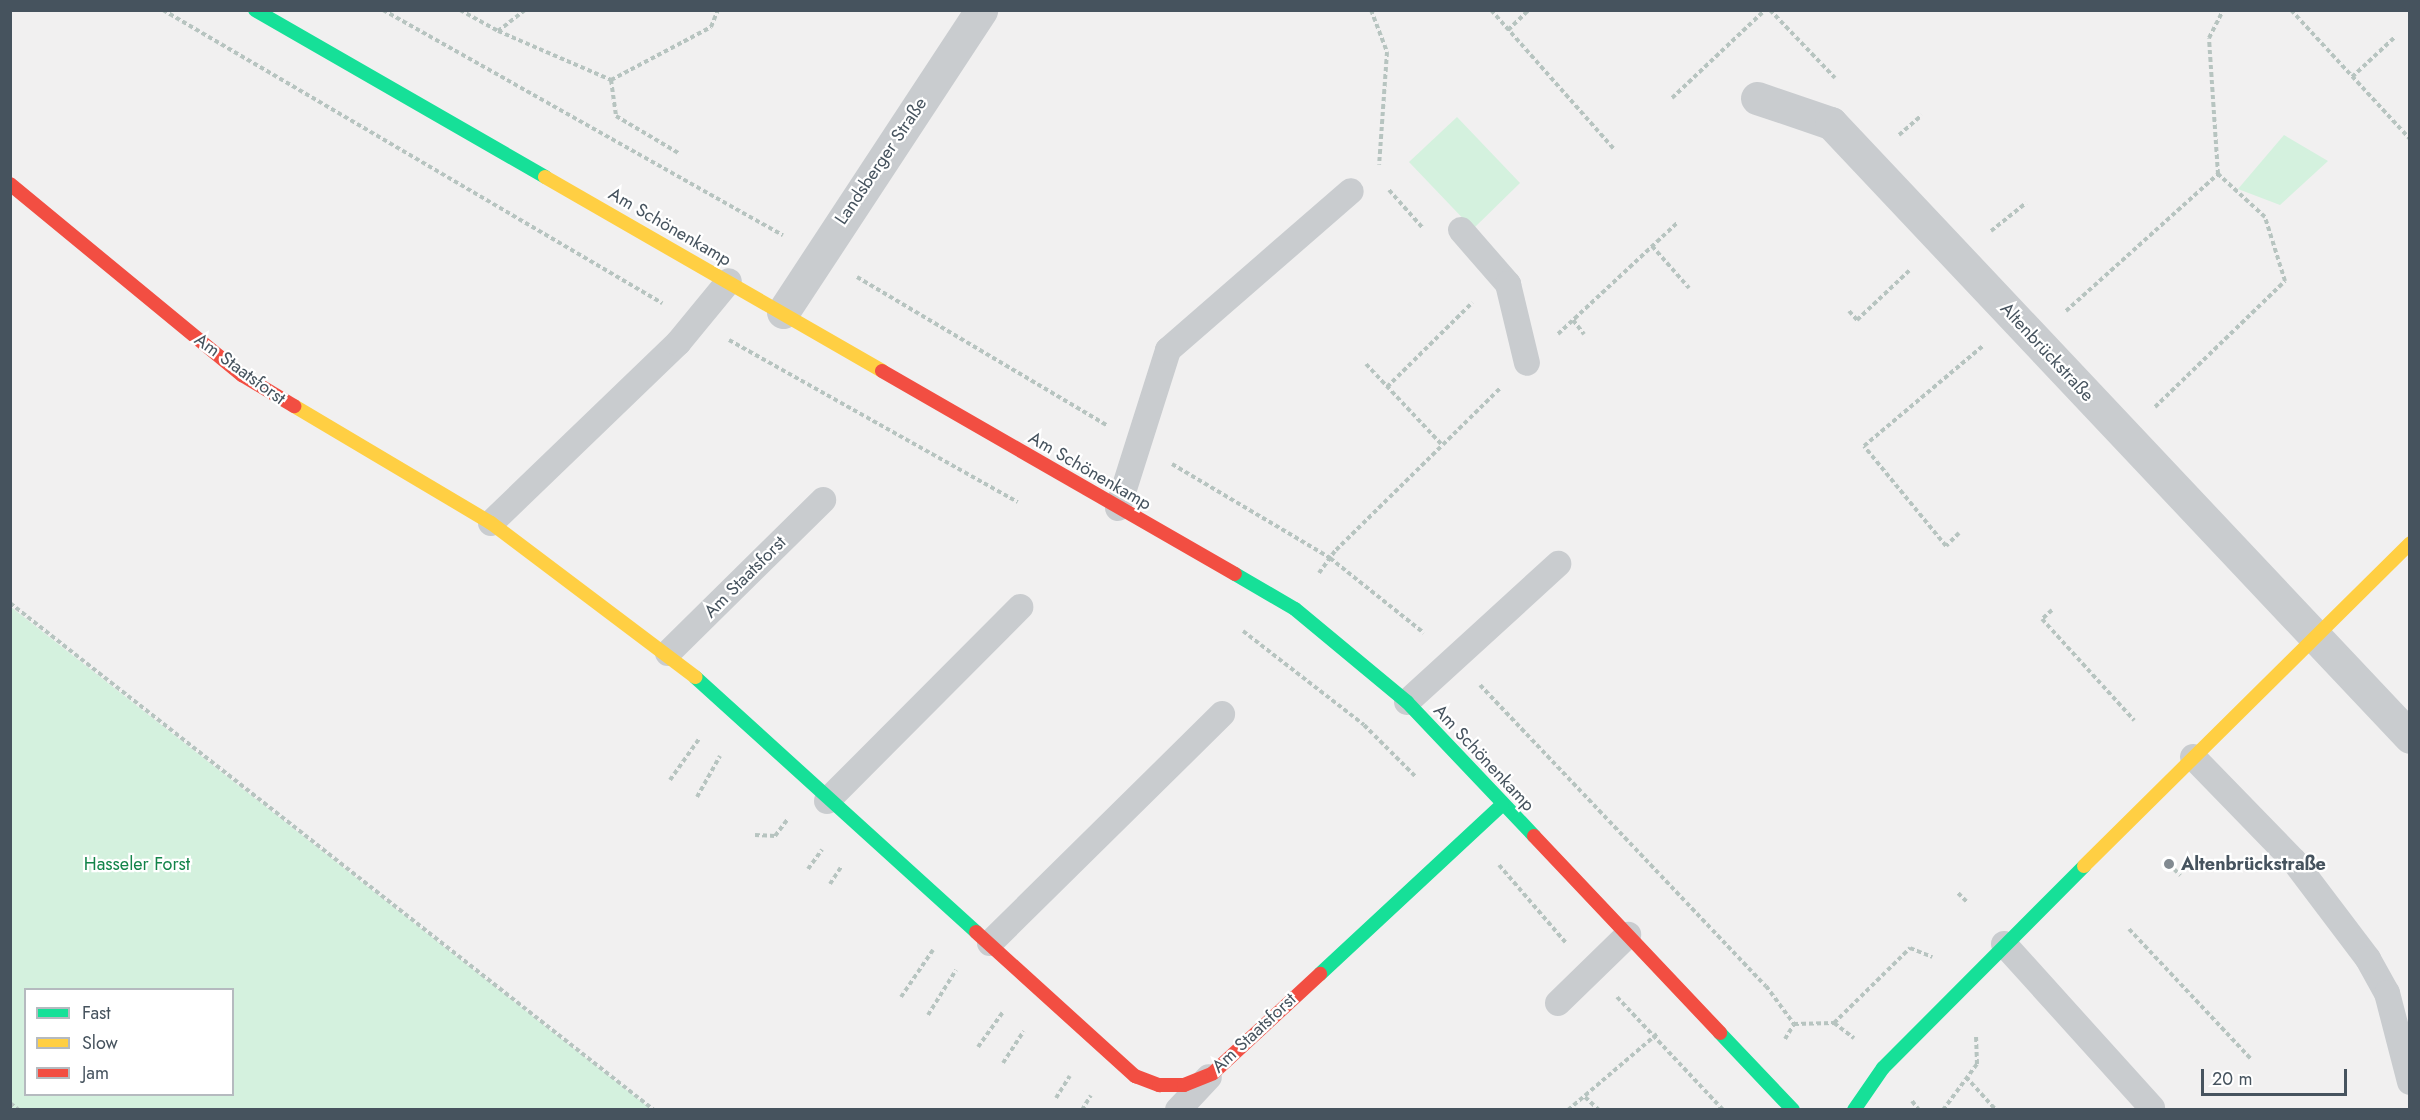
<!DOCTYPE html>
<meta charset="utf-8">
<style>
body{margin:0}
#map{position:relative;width:2420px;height:1120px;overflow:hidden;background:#f1f0f0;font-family:Jost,sans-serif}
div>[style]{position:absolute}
.green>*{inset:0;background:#d4f1de}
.path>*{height:4px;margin-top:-2px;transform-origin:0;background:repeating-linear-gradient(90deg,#b7c4c0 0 4.5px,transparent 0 7.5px)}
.lane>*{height:26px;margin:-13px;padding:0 13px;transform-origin:13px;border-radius:13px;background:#c9cccf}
.street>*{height:33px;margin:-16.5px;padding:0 16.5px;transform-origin:16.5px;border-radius:16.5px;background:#c9cccf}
.fast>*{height:14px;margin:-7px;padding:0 7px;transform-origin:7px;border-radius:7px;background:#16e098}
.slow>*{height:14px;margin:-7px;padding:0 7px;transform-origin:7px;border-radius:7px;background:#ffcf43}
.jam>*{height:14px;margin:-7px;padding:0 7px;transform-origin:7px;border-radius:7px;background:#f24e42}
.dots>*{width:16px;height:16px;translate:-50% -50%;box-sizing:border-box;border:3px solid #fff;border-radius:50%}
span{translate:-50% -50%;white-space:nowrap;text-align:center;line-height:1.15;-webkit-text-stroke:4.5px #fff;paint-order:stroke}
.street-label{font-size:18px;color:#46535e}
.park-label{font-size:18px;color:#13844a}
.poi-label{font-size:18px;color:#46535e;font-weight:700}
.left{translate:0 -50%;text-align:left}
.frame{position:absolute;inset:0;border:12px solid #46535e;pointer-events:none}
.legend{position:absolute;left:24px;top:988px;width:210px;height:108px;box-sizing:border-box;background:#fff;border:2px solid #b5babf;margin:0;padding:8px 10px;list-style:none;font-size:18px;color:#46535e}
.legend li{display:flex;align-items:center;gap:12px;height:30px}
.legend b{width:30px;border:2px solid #b5babf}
.scale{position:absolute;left:2201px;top:1069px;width:146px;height:27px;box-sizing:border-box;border:3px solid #46535e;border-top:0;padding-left:8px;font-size:18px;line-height:21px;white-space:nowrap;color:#46535e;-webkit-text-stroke:4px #fff;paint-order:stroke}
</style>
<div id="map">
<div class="green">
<div style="clip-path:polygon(1457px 117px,1520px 183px,1473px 229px,1409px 162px)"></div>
<div style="clip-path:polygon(2284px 135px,2328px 161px,2280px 205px,2238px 189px)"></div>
<div style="clip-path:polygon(evenodd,10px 607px,11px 607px,651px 1109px,11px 1109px,10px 607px,26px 990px,232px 990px,232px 1094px,26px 1094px,26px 990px)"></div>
</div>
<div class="path">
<div style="left:163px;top:10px;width:579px;rotate:30.42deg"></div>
<div style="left:383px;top:10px;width:459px;rotate:29.4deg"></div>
<div style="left:460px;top:10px;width:43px;rotate:28.9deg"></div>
<div style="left:525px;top:10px;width:34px;rotate:142deg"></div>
<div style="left:498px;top:31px;width:123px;rotate:23.4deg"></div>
<div style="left:611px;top:80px;width:36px;rotate:82deg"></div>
<div style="left:616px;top:116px;width:74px;rotate:30.7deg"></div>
<div style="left:1371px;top:10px;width:45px;rotate:69.1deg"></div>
<div style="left:1387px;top:52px;width:113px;rotate:94deg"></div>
<div style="left:1491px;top:10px;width:187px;rotate:48.5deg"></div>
<div style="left:1770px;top:10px;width:94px;rotate:46.3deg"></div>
<div style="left:2291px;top:10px;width:176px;rotate:47.3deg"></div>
<div style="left:1508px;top:30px;width:29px;rotate:-44deg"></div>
<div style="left:2352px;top:77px;width:59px;rotate:-42.9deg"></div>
<div style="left:611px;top:80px;width:113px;rotate:-27.9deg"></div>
<div style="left:711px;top:27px;width:18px;rotate:-68deg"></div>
<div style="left:1672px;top:98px;width:128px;rotate:-43.4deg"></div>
<div style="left:1899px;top:135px;width:30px;rotate:-41deg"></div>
<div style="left:1389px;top:190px;width:50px;rotate:48.3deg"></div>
<div style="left:1991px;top:231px;width:45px;rotate:-38.7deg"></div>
<div style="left:1652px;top:246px;width:56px;rotate:48.6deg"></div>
<div style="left:857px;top:277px;width:290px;rotate:30.7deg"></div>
<div style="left:1849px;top:311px;width:12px;rotate:48deg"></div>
<div style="left:1857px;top:320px;width:74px;rotate:-43.4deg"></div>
<div style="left:2066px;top:311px;width:205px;rotate:-42deg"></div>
<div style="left:2218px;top:174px;width:136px;rotate:-93.8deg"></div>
<div style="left:2209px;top:38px;width:31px;rotate:-63deg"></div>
<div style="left:1573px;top:320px;width:18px;rotate:52deg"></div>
<div style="left:1558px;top:334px;width:164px;rotate:-43deg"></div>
<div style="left:729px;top:340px;width:331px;rotate:29.3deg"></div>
<div style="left:1366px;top:364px;width:110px;rotate:46.8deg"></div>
<div style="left:1387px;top:387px;width:120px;rotate:-44.7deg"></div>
<div style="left:2155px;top:407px;width:181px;rotate:-44.1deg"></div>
<div style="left:2285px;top:281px;width:67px;rotate:-107.4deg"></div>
<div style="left:2265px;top:217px;width:64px;rotate:-137.5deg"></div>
<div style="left:1172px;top:464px;width:184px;rotate:30.7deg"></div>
<div style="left:1330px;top:558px;width:120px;rotate:38.6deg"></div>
<div style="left:1959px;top:533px;width:18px;rotate:135deg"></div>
<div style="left:1946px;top:546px;width:129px;rotate:-129.4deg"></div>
<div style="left:1864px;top:446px;width:157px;rotate:-40.1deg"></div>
<div style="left:1319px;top:573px;width:29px;rotate:-54deg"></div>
<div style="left:1336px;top:550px;width:231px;rotate:-44.6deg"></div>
<div style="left:10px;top:603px;width:820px;rotate:38.21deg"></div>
<div style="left:2052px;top:610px;width:13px;rotate:138deg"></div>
<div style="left:2042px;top:619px;width:137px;rotate:47.7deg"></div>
<div style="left:1243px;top:631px;width:153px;rotate:37.8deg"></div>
<div style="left:1364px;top:725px;width:74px;rotate:45deg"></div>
<div style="left:1480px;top:685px;width:415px;rotate:46.5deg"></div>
<div style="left:1766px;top:986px;width:47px;rotate:53.6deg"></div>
<div style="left:670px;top:780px;width:50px;rotate:-54.7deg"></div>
<div style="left:697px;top:797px;width:47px;rotate:-60.7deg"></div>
<div style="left:755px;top:835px;width:20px;rotate:3deg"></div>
<div style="left:775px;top:836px;width:21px;rotate:-53deg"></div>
<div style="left:2169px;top:864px;width:16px;rotate:45deg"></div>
<div style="left:1499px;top:865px;width:104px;rotate:49.3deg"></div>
<div style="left:808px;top:869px;width:24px;rotate:-54deg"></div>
<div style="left:830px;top:884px;width:20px;rotate:-57deg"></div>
<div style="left:1958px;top:893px;width:13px;rotate:45deg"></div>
<div style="left:2129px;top:929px;width:178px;rotate:46.8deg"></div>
<div style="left:901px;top:997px;width:57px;rotate:-55.8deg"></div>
<div style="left:1617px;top:997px;width:155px;rotate:46.8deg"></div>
<div style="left:928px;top:1015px;width:53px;rotate:-58.1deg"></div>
<div style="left:1834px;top:1023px;width:107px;rotate:-44.6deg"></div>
<div style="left:1910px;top:948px;width:24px;rotate:22deg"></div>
<div style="left:1794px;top:1024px;width:40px;rotate:-1.4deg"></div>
<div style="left:1834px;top:1023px;width:25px;rotate:37deg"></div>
<div style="left:1785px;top:1039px;width:17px;rotate:-59deg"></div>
<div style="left:978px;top:1047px;width:43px;rotate:-54.5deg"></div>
<div style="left:1003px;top:1063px;width:38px;rotate:-57deg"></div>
<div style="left:1966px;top:1077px;width:45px;rotate:47.7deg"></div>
<div style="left:1585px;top:1097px;width:19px;rotate:43deg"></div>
<div style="left:1056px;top:1098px;width:26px;rotate:-58deg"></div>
<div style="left:1912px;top:1101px;width:11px;rotate:52deg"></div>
<div style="left:10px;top:1103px;width:11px;rotate:38deg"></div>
<div style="left:1082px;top:1110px;width:17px;rotate:-59deg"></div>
<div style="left:1568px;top:1110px;width:117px;rotate:-40.5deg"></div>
<div style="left:1943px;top:1110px;width:57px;rotate:-53.5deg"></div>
<div style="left:1977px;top:1064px;width:30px;rotate:-92deg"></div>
</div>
<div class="lane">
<div style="left:1461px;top:230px;width:72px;rotate:49deg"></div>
<div style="left:1508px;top:284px;width:81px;rotate:76.5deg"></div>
<div style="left:1118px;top:508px;width:166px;rotate:-72.4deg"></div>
<div style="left:1168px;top:350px;width:242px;rotate:-41deg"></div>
<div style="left:491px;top:523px;width:260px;rotate:-43.9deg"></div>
<div style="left:678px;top:343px;width:80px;rotate:-50.6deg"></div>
<div style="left:668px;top:653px;width:218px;rotate:-44.6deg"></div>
<div style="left:1407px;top:702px;width:205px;rotate:-42.4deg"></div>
<div style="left:2193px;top:757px;width:145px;rotate:45.8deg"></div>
<div style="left:2294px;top:861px;width:123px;rotate:52.9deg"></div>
<div style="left:2368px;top:959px;width:39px;rotate:61deg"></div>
<div style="left:2387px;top:993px;width:92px;rotate:75.5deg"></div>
<div style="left:827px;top:801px;width:274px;rotate:-45.1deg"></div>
<div style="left:990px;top:943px;width:326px;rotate:-44.6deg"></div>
<div style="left:2004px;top:944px;width:221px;rotate:47.9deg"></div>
<div style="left:1558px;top:1003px;width:98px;rotate:-44.2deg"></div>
<div style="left:1178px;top:1110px;width:45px;rotate:-46.8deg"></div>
</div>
<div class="street">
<div style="left:1757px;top:98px;width:78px;rotate:18.7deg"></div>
<div style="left:1831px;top:123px;width:844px;rotate:46.68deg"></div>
<div style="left:783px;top:312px;width:361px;rotate:-56.7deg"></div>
</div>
<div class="fast">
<div style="left:255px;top:10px;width:335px;rotate:29.9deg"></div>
<div style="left:1235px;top:574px;width:69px;rotate:30.3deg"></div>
<div style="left:1295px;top:609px;width:146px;rotate:39.7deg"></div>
<div style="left:1407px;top:702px;width:185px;rotate:46.5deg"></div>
<div style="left:695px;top:677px;width:379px;rotate:42.2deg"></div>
<div style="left:1320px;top:974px;width:248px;rotate:-42.9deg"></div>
<div style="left:1720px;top:1033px;width:106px;rotate:46.5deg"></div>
<div style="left:1854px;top:1110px;width:51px;rotate:-55.4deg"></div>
<div style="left:1883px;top:1068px;width:285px;rotate:-45.1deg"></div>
</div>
<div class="slow">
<div style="left:545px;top:177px;width:389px;rotate:29.9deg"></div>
<div style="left:294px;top:406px;width:229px;rotate:30.7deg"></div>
<div style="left:491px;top:523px;width:256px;rotate:37deg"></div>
<div style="left:2084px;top:866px;width:459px;rotate:-44.7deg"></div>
</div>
<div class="jam">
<div style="left:10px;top:184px;width:301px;rotate:39.5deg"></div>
<div style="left:242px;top:375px;width:61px;rotate:30.8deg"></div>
<div style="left:882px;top:371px;width:407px;rotate:29.9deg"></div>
<div style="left:1534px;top:836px;width:271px;rotate:46.6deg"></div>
<div style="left:976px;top:932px;width:215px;rotate:42.2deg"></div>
<div style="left:1135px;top:1076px;width:26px;rotate:21deg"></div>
<div style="left:1159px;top:1085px;width:25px"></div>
<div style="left:1184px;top:1085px;width:31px;rotate:-22deg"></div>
<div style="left:1213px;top:1073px;width:146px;rotate:-42.8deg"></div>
</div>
<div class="dots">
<div style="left:2169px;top:864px;background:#828a91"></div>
</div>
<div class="street-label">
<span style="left:881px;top:161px;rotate:-56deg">Landsberger Straße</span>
<span style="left:670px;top:227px;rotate:30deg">Am Schönenkamp</span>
<span style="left:2047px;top:352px;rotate:47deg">Altenbrückstraße</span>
<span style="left:240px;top:369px;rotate:36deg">Am Staatsforst</span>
<span style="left:1090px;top:471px;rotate:30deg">Am Schönenkamp</span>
<span style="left:745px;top:577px;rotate:-45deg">Am Staatsforst</span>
<span style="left:1484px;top:758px;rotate:47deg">Am Schönenkamp</span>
<span style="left:1254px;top:1033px;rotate:-43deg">Am Staatsforst</span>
</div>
<div class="park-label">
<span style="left:137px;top:864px">Hasseler Forst</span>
</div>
<div class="poi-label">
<span class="left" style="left:2181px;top:864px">Altenbrückstraße</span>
</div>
<div class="frame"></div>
<ul class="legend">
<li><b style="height:8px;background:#16e098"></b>Fast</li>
<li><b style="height:8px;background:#ffcf43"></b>Slow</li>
<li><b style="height:8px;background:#f24e42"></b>Jam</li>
</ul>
<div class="scale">20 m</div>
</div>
